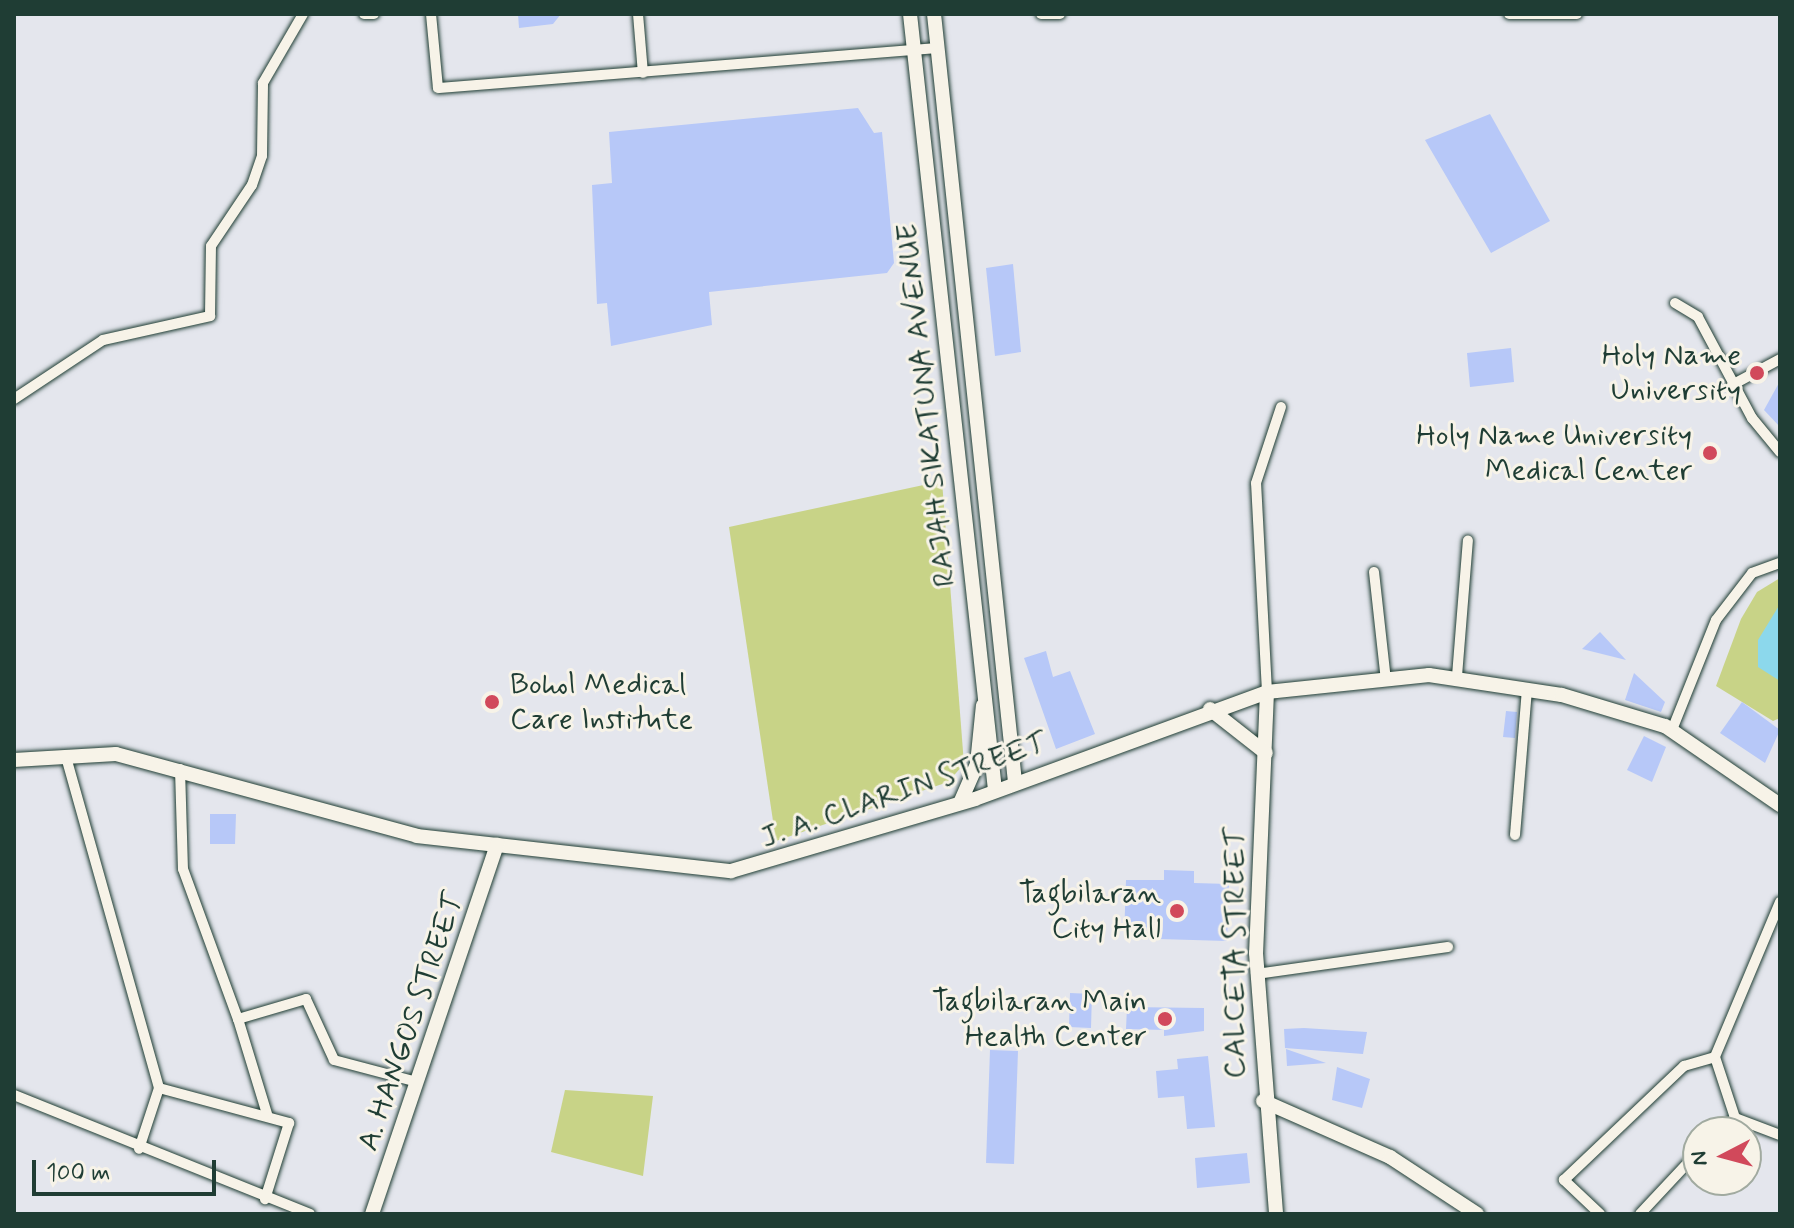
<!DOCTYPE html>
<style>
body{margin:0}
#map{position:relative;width:1794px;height:1228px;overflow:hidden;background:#e4e6ed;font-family:Mynerve,sans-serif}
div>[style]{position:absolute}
.green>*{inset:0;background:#c8d387}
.water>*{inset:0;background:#8cd8ec}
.building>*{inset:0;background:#b7c8f8}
.roads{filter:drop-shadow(0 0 2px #1f3d34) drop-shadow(0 0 2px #1f3d34)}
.street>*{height:10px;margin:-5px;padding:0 5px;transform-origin:5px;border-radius:5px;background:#f7f3e8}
.secondary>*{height:14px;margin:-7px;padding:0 7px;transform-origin:7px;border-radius:7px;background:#f7f3e8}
.dots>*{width:22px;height:22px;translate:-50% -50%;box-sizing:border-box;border:4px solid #f7f3e8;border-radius:50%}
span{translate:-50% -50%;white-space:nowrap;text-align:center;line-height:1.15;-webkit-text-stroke:6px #f7f3e8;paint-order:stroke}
.poi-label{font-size:30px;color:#1f3d34}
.right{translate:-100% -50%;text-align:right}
.left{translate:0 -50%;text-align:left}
.street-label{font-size:30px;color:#1f3d34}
.frame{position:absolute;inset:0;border:16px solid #1f3d34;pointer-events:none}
.north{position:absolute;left:1682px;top:1116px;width:80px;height:80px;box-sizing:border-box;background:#f7f3e8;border:2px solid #a1aaa0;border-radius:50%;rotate:264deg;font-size:22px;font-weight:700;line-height:32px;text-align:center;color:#1f3d34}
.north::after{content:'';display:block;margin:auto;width:28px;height:36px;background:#d1495b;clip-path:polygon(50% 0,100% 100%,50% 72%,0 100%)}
.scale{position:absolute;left:32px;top:1160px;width:184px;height:36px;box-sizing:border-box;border:4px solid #1f3d34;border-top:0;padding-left:10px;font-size:24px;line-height:28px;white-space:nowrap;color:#1f3d34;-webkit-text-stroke:6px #f7f3e8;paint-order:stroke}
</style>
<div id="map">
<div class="green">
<div style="clip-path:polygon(942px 481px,964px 764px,948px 782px,776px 841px,729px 527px)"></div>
<div style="clip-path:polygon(1780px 578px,1780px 718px,1773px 721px,1716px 686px,1741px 619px,1757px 592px)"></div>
<div style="clip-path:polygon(565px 1090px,653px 1096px,643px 1176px,551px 1152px)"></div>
</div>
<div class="water">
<div style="clip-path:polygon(1780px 604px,1780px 681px,1758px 667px,1758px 640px)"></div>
</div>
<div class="building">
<div style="clip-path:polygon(518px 14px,561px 14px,553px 24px,519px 28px)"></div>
<div style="clip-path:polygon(858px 108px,874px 133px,882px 132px,894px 263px,887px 273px,709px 292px,712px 325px,611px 346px,607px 303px,597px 304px,592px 185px,612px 183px,609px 132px)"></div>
<div style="clip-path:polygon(1490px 114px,1550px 221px,1491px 253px,1425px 140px)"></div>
<div style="clip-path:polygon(1013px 264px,1021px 352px,995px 356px,986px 268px)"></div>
<div style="clip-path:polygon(1511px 348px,1514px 382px,1470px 387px,1467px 353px)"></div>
<div style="clip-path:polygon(1780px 381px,1780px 427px,1764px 410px)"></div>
<div style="clip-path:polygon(1600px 632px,1626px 660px,1582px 649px)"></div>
<div style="clip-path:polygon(1046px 651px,1053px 677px,1070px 671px,1095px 734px,1056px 749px,1024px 658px)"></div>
<div style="clip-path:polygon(1634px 673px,1665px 702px,1661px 712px,1625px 700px)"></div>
<div style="clip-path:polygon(1742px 702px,1780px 730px,1765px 763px,1720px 733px)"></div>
<div style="clip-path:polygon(1506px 711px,1517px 712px,1515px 738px,1503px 737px)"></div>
<div style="clip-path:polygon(1644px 736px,1666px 747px,1652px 782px,1627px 770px)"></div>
<div style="clip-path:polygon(210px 814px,236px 814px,235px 844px,210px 844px)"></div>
<div style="clip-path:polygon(1164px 870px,1194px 871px,1194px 883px,1229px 884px,1227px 941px,1124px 938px,1126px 880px,1164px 880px)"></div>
<div style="clip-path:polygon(1070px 993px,1092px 994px,1091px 1028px,1069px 1027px)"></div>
<div style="clip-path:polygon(1127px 1007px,1204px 1008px,1204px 1031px,1164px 1036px,1164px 1030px,1126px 1029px)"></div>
<div style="clip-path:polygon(1304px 1028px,1367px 1032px,1363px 1054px,1285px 1048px,1284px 1029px)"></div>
<div style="clip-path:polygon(1286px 1049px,1326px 1063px,1287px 1066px)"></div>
<div style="clip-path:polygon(990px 1050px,1018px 1051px,1014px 1164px,986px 1163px)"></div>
<div style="clip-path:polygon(1208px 1056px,1215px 1127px,1187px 1129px,1184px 1096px,1158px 1098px,1156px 1071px,1178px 1069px,1177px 1059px)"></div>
<div style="clip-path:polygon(1337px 1067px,1370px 1079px,1362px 1108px,1332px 1100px)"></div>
<div style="clip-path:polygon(1247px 1153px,1250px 1183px,1197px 1188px,1195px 1158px)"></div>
</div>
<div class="roads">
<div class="street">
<div style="left:364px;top:14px;width:10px"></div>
<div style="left:431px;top:14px;width:74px;rotate:84.6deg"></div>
<div style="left:438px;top:88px;width:502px;rotate:-4.57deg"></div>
<div style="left:638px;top:14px;width:59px;rotate:85.2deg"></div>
<div style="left:1041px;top:14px;width:19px"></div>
<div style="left:1509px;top:14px;width:68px"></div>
<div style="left:1675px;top:303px;width:27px;rotate:31deg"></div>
<div style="left:1698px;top:317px;width:115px;rotate:61.9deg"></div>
<div style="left:1752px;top:418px;width:44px;rotate:50.5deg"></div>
<div style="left:1732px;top:385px;width:55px;rotate:-28.4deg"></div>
<div style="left:14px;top:399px;width:107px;rotate:-33.5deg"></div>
<div style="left:103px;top:340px;width:110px;rotate:-12.6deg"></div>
<div style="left:210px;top:316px;width:70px;rotate:-89.2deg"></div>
<div style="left:211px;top:246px;width:73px;rotate:-56.1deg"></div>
<div style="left:252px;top:185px;width:31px;rotate:-71deg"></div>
<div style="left:262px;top:156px;width:73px;rotate:-89.2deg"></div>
<div style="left:263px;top:83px;width:80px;rotate:-59.9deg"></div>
<div style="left:1374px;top:572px;width:109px;rotate:83.7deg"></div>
<div style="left:1457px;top:676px;width:136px;rotate:-85.4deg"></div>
<div style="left:1267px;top:692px;width:209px;rotate:-93deg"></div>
<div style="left:1256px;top:483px;width:80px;rotate:-71.8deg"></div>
<div style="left:1672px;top:730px;width:118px;rotate:-68.2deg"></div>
<div style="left:1716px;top:620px;width:59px;rotate:-52.5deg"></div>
<div style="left:1752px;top:573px;width:30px;rotate:-20deg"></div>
<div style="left:66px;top:757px;width:344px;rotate:74.3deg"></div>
<div style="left:159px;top:1088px;width:64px;rotate:108.2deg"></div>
<div style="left:180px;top:769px;width:100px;rotate:88.3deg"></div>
<div style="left:183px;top:869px;width:160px;rotate:69.9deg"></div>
<div style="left:238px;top:1019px;width:71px;rotate:-16.4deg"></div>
<div style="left:306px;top:999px;width:67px;rotate:65.3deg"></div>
<div style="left:334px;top:1060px;width:86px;rotate:14.8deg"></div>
<div style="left:1515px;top:835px;width:146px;rotate:-85.3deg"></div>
<div style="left:1780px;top:902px;width:168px;rotate:112.8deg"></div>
<div style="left:1715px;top:1057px;width:64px;rotate:71.8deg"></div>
<div style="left:1735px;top:1118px;width:48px;rotate:20.7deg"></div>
<div style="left:1256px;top:974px;width:194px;rotate:-8deg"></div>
<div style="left:238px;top:1019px;width:102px;rotate:73deg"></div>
<div style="left:159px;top:1088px;width:135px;rotate:15.1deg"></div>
<div style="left:289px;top:1123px;width:80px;rotate:107.5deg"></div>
<div style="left:14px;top:1095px;width:319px;rotate:21.9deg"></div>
<div style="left:1720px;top:1132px;width:21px;rotate:-43deg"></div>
<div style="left:1600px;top:1214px;width:50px;rotate:-136.6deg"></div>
<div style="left:1564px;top:1180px;width:166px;rotate:-43.5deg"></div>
<div style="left:1684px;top:1066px;width:32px;rotate:-16deg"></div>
<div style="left:1640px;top:1214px;width:85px;rotate:-46.9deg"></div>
</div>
<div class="secondary">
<div style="left:910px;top:14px;width:781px;rotate:83.75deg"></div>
<div style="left:934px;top:14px;width:772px;rotate:83.98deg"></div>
<div style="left:1267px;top:692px;width:261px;rotate:92.4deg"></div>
<div style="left:1256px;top:953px;width:262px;rotate:85.6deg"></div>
<div style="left:1210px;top:709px;width:71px;rotate:38.2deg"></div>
<div style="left:14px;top:760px;width:102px;rotate:-3.4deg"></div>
<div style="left:116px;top:754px;width:312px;rotate:15.2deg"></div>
<div style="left:417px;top:836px;width:316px;rotate:6.4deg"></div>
<div style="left:731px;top:871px;width:254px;rotate:-16.4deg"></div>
<div style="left:975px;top:799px;width:311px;rotate:-20.1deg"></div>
<div style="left:1267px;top:692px;width:163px;rotate:-6deg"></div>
<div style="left:1429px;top:675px;width:134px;rotate:8.6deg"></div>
<div style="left:1562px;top:695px;width:108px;rotate:16.8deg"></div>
<div style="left:1665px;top:726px;width:140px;rotate:34.5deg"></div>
<div style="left:960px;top:803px;width:43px;rotate:-66.4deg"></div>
<div style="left:977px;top:764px;width:59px;rotate:-84.2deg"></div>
<div style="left:1263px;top:1101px;width:139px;rotate:23.8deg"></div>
<div style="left:1390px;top:1157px;width:104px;rotate:33.2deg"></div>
<div style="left:372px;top:1214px;width:390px;rotate:-71.3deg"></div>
</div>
</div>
<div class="dots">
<div style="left:1757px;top:373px;background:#d1495b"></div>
<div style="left:1710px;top:453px;background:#d1495b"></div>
<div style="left:492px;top:702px;background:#d1495b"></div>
<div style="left:1177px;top:911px;background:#d1495b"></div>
<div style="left:1165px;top:1019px;background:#d1495b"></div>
</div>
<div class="poi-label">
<span class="right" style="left:1741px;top:373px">Holy Name<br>University</span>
<span class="right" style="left:1692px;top:453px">Holy Name University<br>Medical Center</span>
<span class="left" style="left:510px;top:702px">Bohol Medical<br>Care Institute</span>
<span class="right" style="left:1161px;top:911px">Tagbilaran<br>City Hall</span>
<span class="right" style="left:1147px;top:1019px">Tagbilaran Main<br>Health Center</span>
</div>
<div class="street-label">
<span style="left:927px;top:405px;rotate:-96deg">RAJAH SIKATUNA AVENUE</span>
<span style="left:904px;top:791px;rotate:-19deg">J. A. CLARIN STREET</span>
<span style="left:1236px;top:953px;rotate:-90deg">CALCETA STREET</span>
<span style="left:412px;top:1022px;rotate:-71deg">A. HANGOS STREET</span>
</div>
<div class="frame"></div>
<div class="north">N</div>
<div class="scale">100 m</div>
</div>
